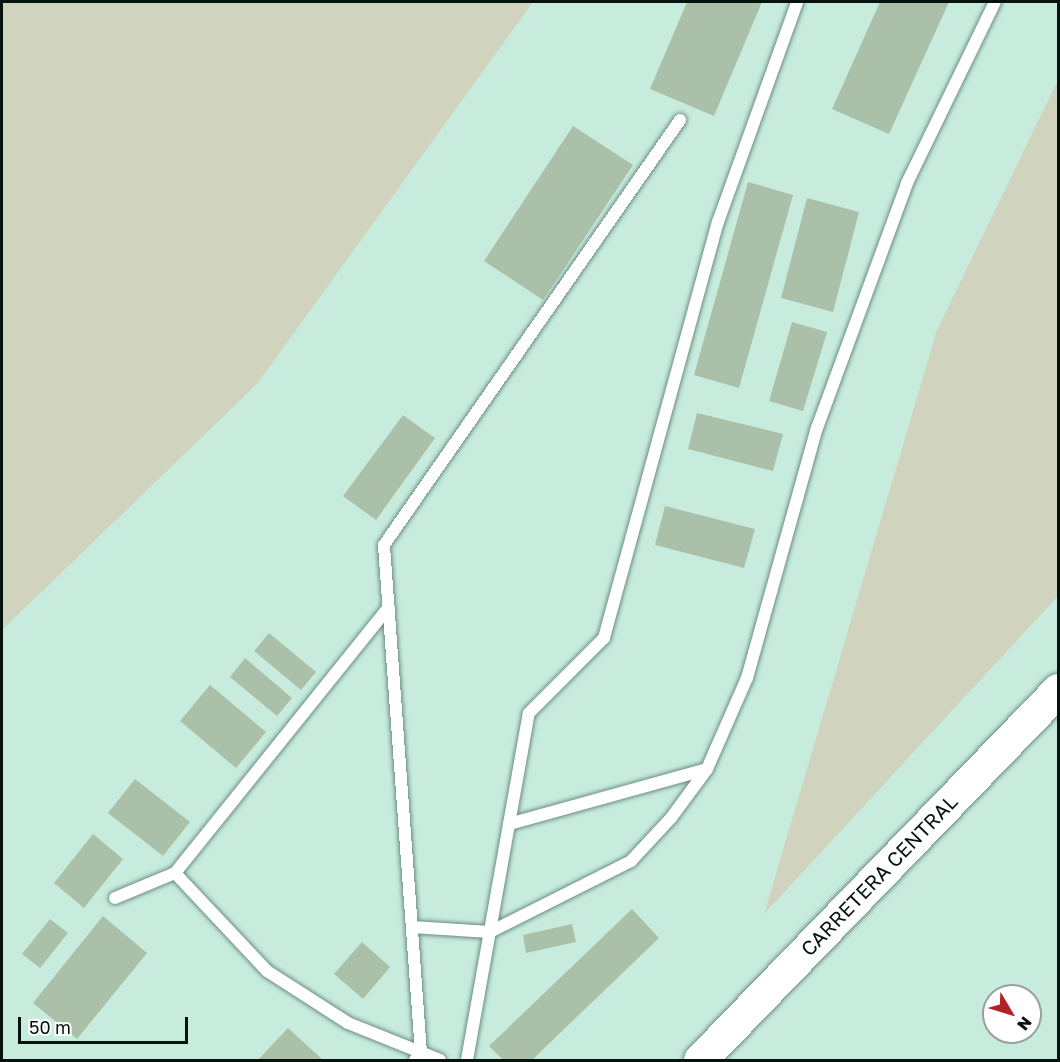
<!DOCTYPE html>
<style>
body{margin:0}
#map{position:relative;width:1060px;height:1062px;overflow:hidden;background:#c7ecde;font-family:"Golos Text",sans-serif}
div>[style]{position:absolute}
.green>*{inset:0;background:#d0d3bd}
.building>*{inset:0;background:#abc0a8}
.roads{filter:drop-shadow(0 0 2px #6c8e82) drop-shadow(0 0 2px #6c8e82)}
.service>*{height:12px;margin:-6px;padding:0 6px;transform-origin:6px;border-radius:6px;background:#fff}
.primary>*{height:33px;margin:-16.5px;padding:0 16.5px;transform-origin:16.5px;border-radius:16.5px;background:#fff}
span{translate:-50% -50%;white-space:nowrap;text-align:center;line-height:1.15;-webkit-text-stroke:4.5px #fff;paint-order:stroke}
.street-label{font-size:20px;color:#06120e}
.frame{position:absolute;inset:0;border:3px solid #06120e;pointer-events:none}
.north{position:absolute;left:982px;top:984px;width:60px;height:60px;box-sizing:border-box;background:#fff;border:2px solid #9ba09f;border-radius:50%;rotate:128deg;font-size:16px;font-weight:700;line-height:24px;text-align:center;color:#06120e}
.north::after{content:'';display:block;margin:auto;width:21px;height:27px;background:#b32326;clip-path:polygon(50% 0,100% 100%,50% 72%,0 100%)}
.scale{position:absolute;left:18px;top:1017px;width:170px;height:27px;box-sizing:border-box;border:3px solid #06120e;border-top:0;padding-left:8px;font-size:18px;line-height:21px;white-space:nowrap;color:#06120e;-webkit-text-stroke:4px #fff;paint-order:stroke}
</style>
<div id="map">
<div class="green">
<div style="clip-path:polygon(2px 2px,533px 2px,257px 384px,2px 630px)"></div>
<div style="clip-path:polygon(1058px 80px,1058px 596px,764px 914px,937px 330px)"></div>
</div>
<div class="building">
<div style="clip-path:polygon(687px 2px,762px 2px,714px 116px,650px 89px)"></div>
<div style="clip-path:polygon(880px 2px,949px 2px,889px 134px,832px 109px)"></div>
<div style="clip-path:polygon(573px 126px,633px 165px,543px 300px,484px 261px)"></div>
<div style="clip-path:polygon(748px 182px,793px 195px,739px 388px,694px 375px)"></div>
<div style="clip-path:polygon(807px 198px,859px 212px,833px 312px,781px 298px)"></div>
<div style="clip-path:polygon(792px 322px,827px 332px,803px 411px,769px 401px)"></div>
<div style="clip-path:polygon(697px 413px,783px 434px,773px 471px,688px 449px)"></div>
<div style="clip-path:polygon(403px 415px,435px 438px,376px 520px,343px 496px)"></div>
<div style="clip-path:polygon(665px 506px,755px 529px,744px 568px,655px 545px)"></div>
<div style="clip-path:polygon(269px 633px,316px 672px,301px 690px,254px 651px)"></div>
<div style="clip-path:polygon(245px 658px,292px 698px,277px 716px,230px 677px)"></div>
<div style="clip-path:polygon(210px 685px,266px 732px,236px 768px,180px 721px)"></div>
<div style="clip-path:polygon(135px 779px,190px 822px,163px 856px,108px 813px)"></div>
<div style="clip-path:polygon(93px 834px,123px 859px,84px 908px,54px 883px)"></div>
<div style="clip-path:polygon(632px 909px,659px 938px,532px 1060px,503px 1060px,489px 1046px)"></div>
<div style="clip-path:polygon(103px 916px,147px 953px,77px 1039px,33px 1003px)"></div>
<div style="clip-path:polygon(50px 919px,68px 933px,40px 968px,22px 954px)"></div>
<div style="clip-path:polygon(572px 924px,576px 942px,526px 953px,523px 935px)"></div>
<div style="clip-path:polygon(362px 942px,390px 967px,363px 999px,334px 974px)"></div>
<div style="clip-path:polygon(288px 1028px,323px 1060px,258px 1060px)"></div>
</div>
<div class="roads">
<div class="service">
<div style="left:509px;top:824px;width:205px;rotate:-15.5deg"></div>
<div style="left:175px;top:873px;width:341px;rotate:-51.2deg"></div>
<div style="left:115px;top:898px;width:65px;rotate:-22.6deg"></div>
<div style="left:175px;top:873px;width:134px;rotate:46.8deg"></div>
<div style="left:267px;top:971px;width:96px;rotate:32.7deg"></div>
<div style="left:348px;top:1023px;width:99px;rotate:21.9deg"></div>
<div style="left:412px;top:927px;width:78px;rotate:3.7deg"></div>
<div style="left:490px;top:932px;width:158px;rotate:-26.7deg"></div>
<div style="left:631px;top:861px;width:59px;rotate:-47.1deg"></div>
<div style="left:671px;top:818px;width:61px;rotate:-53.7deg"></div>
<div style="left:707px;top:769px;width:99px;rotate:-66.3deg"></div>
<div style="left:747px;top:678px;width:260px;rotate:-74.4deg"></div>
<div style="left:817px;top:428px;width:261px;rotate:-69.8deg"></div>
<div style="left:907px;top:183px;width:201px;rotate:-64.1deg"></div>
<div style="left:415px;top:1060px;width:9px;rotate:-49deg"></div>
<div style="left:421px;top:1053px;width:509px;rotate:-94.17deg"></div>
<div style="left:384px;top:545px;width:518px;rotate:-55.14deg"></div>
<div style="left:467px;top:1060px;width:352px;rotate:-79.9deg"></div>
<div style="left:529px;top:713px;width:106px;rotate:-45deg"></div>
<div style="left:604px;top:638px;width:431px;rotate:-74.7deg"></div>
<div style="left:718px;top:222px;width:234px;rotate:-70.2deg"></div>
</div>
<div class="primary">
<div style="left:700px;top:1060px;width:515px;rotate:-45.94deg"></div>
</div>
</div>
<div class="street-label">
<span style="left:879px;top:875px;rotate:-46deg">CARRETERA CENTRAL</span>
</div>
<div class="frame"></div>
<div class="north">N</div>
<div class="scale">50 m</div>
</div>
